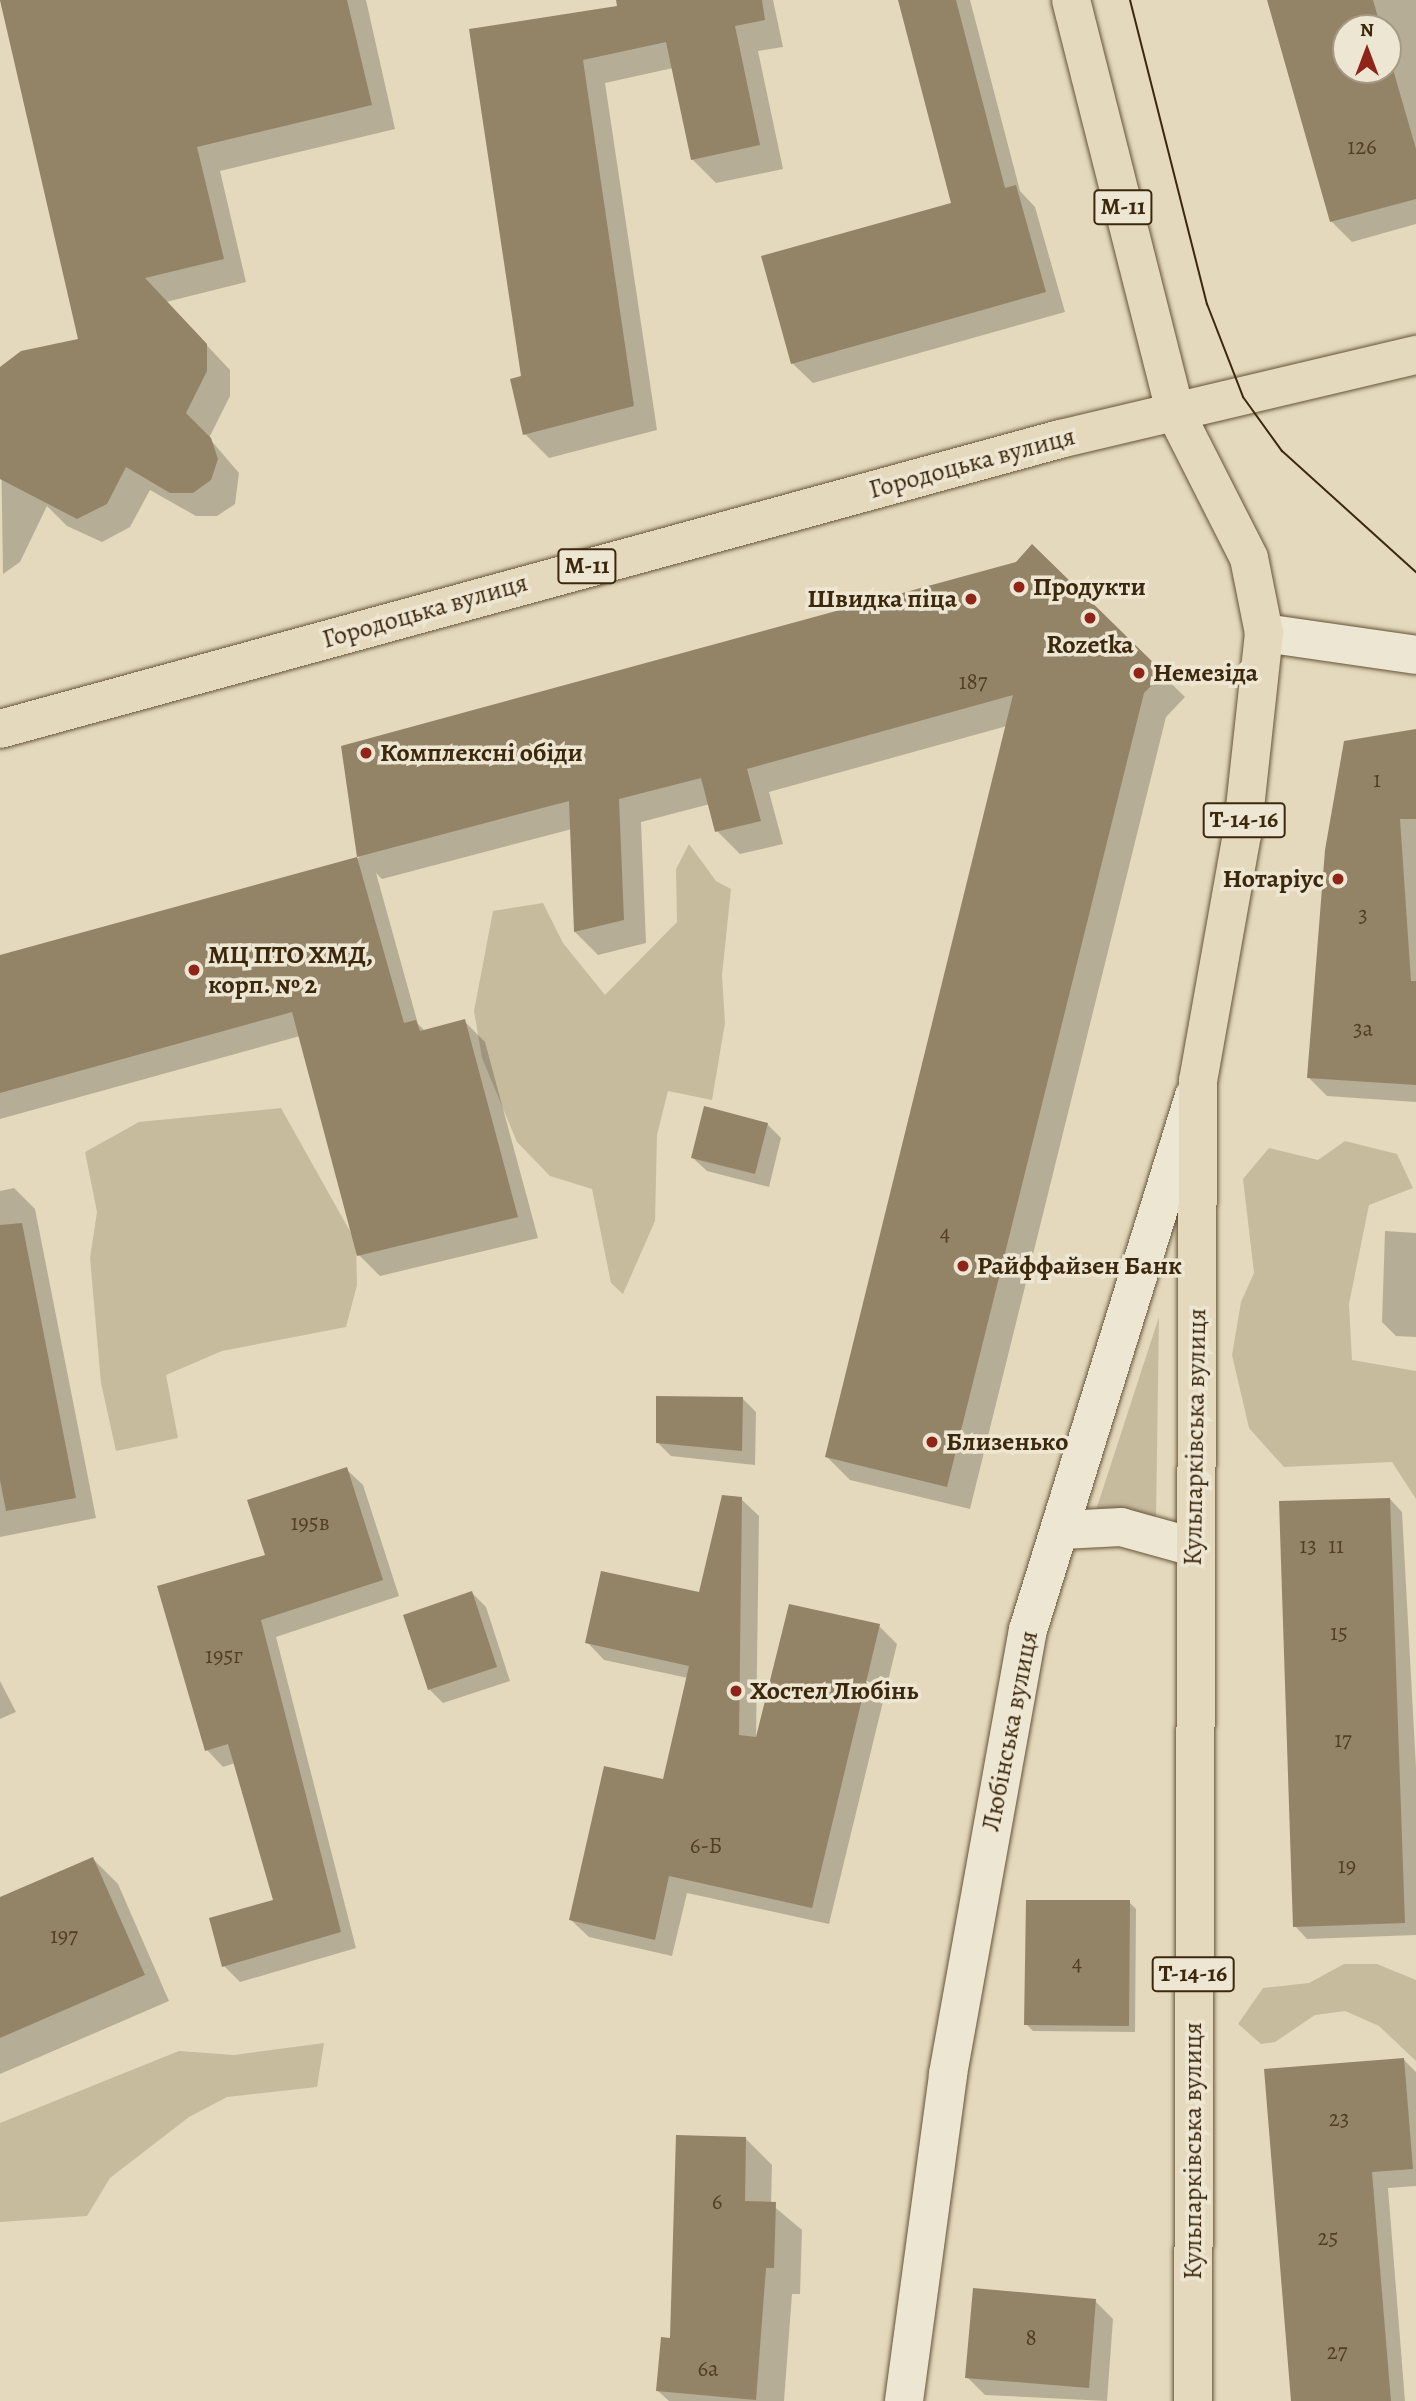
<!DOCTYPE html>
<meta charset="utf-8">
<style>
body{margin:0}
#map{position:relative;width:1416px;height:2401px;overflow:hidden;background:#e4d9bc;font-family:Alegreya,serif}
div>[style]{position:absolute}
.green>*{inset:0;background:#c7bb9e}
.shadow>*{inset:0;background:#0003}
.building>*{inset:0;background:#938468}
.roads{filter:drop-shadow(0 0 2px #665438) drop-shadow(0 0 2px #665438)}
.street>*{height:38px;margin:-19px;padding:0 19px;transform-origin:19px;border-radius:19px;background:#ede6d3}
.secondary>*{height:38px;margin:-19px;padding:0 19px;transform-origin:19px;border-radius:19px;background:#ede6d3}
.primary>*{height:38px;margin:-19px;padding:0 19px;transform-origin:19px;border-radius:19px;background:#e4d9bc}
.tram>*{height:2px;margin:-1px;padding:0 1px;transform-origin:1px;border-radius:1px;background:#3c280c}
.dots>*{width:19px;height:19px;translate:-50% -50%;box-sizing:border-box;border:4px solid #ede6d3;border-radius:50%}
span{translate:-50% -50%;white-space:nowrap;text-align:center;line-height:1.15;-webkit-text-stroke:7px #ede6d3;paint-order:stroke}
.number-label{font-size:23px;color:#523f23}
.number-label span{-webkit-text-stroke-width:0}
.shield-label span{padding:2px 5px;background:#ede6d3;border:2px solid;border-radius:5px;-webkit-text-stroke-width:0}
.shield-label{font-size:24px;color:#3c280c;font-weight:700}
.street-label{font-size:26px;color:#3c280c}
.poi-label{font-size:26px;color:#3c280c;font-weight:700}
.left{translate:0 -50%;text-align:left}
.right{translate:-100% -50%;text-align:right}
.north{position:absolute;left:1332px;top:14px;width:70px;height:70px;box-sizing:border-box;background:#ede6d3;border:2px solid #a69a83;border-radius:50%;rotate:0deg;font-size:19px;font-weight:700;line-height:28px;text-align:center;color:#3c280c}
.north::after{content:'';display:block;margin:auto;width:24px;height:32px;background:#8f2418;clip-path:polygon(50% 0,100% 100%,50% 72%,0 100%)}
</style>
<div id="map">
<div class="green">
<div style="clip-path:polygon(689px 844px,716px 881px,731px 889px,722px 975px,725px 1023px,712px 1100px,668px 1091px,657px 1135px,655px 1221px,623px 1294px,611px 1283px,592px 1189px,550px 1176px,517px 1142px,482px 1058px,474px 1011px,493px 911px,543px 903px,563px 943px,605px 995px,677px 922px,676px 869px)"></div>
<div style="clip-path:polygon(281px 1108px,356px 1242px,357px 1285px,346px 1327px,222px 1351px,166px 1375px,178px 1438px,116px 1451px,101px 1383px,90px 1258px,97px 1212px,85px 1152px,139px 1122px)"></div>
<div style="clip-path:polygon(1345px 1141px,1397px 1154px,1413px 1188px,1369px 1205px,1349px 1304px,1352px 1360px,1416px 1371px,1416px 1499px,1392px 1462px,1284px 1467px,1249px 1428px,1232px 1355px,1241px 1302px,1254px 1273px,1243px 1179px,1269px 1148px,1318px 1160px)"></div>
<div style="clip-path:polygon(1159px 1317px,1156px 1519px,1095px 1513px)"></div>
<div style="clip-path:polygon(1344px 1964px,1377px 1964px,1416px 1980px,1416px 2061px,1379px 2026px,1345px 2011px,1315px 2015px,1275px 2042px,1261px 2044px,1238px 2024px,1263px 1988px,1309px 1983px)"></div>
<div style="clip-path:polygon(324px 2043px,317px 2087px,227px 2097px,189px 2117px,110px 2178px,87px 2216px,0 2222px,0 2123px,179px 2051px,234px 2055px)"></div>
</div>
<div class="shadow">
<div style="clip-path:polygon(0 0,366px 0,395px 129px,220px 171px,246px 282px,166px 302px,230px 370px,230px 396px,209px 438px,239px 473px,235px 504px,217px 516px,196px 516px,150px 490px,130px 527px,102px 542px,67px 526px,47px 506px,20px 562px,3px 574px,0 374px,80px 340px)"></div>
<div style="clip-path:polygon(617px 0,773px 0,783px 47px,758px 51px,783px 169px,716px 183px,692px 159px,673px 68px,605px 83px,657px 430px,549px 458px,525px 434px,523px 377px,471px 31px,619px 8px)"></div>
<div style="clip-path:polygon(900px 0,970px 0,1020px 191px,1035px 207px,1065px 312px,813px 383px,792px 363px,953px 204px)"></div>
<div style="clip-path:polygon(evenodd,1268px 0,1416px 0,1416px 224px,1352px 242px,1331px 221px,1268px 0,1346px 28px,1388px 28px,1388px 70px,1346px 70px,1346px 28px)"></div>
<div style="clip-path:polygon(1032px 547px,1185px 697px,1166px 717px,970px 1509px,850px 1480px,827px 1457px,1007px 726px,769px 792px,783px 844px,740px 854px,717px 831px,710px 804px,641px 822px,646px 943px,598px 955px,575px 932px,572px 829px,382px 879px,376px 873px,418px 1024px,425px 1031px,464px 1021px,485px 1042px,538px 1238px,380px 1276px,359px 1255px,300px 1036px,0 1119px,0 957px,359px 858px,343px 747px,1017px 563px)"></div>
<div style="clip-path:polygon(1416px 730px,1416px 1102px,1327px 1096px,1308px 1077px)"></div>
<div style="clip-path:polygon(767px 1124px,781px 1138px,769px 1187px,707px 1171px,693px 1158px)"></div>
<div style="clip-path:polygon(14px 1188px,35px 1209px,96px 1518px,0 1537px,0 1191px)"></div>
<div style="clip-path:polygon(1385px 1231px,1416px 1233px,1416px 1337px,1396px 1336px,1382px 1322px)"></div>
<div style="clip-path:polygon(742px 1398px,756px 1412px,755px 1465px,671px 1456px,657px 1442px)"></div>
<div style="clip-path:polygon(346px 1469px,363px 1485px,399px 1596px,276px 1637px,356px 1948px,240px 1982px,224px 1966px,275px 1901px,235px 1763px,223px 1767px,207px 1750px,267px 1556px)"></div>
<div style="clip-path:polygon(741px 1499px,759px 1516px,756px 1739px,879px 1626px,897px 1644px,829px 1924px,687px 1893px,672px 1956px,589px 1937px,571px 1920px,664px 1781px,688px 1678px,604px 1660px,587px 1642px,701px 1594px)"></div>
<div style="clip-path:polygon(1390px 1499px,1402px 1512px,1416px 1768px,1416px 1935px,1307px 1939px,1295px 1926px)"></div>
<div style="clip-path:polygon(472px 1593px,486px 1607px,510px 1681px,443px 1703px,429px 1689px)"></div>
<div style="clip-path:polygon(0 1681px,16px 1712px,0 1719px)"></div>
<div style="clip-path:polygon(93px 1859px,118px 1884px,169px 2001px,0 2074px,0 1899px)"></div>
<div style="clip-path:polygon(1129px 1902px,1136px 1909px,1135px 2032px,1033px 2031px,1026px 2024px)"></div>
<div style="clip-path:polygon(1404px 2060px,1416px 2072px,1416px 2186px,1388px 2188px,1405px 2401px,1293px 2401px)"></div>
<div style="clip-path:polygon(745px 2138px,772px 2165px,771px 2204px,802px 2230px,800px 2294px,792px 2294px,784px 2401px,669px 2401px,658px 2391px,672px 2340px)"></div>
<div style="clip-path:polygon(1095px 2301px,1113px 2319px,1107px 2401px,985px 2395px,967px 2377px)"></div>
</div>
<div class="building">
<div style="clip-path:polygon(0 0,347px 0,372px 105px,197px 147px,224px 259px,145px 278px,207px 344px,207px 371px,186px 413px,211px 438px,218px 459px,211px 480px,193px 493px,170px 493px,126px 467px,107px 504px,77px 519px,0 479px,0 367px,21px 351px,78px 339px)"></div>
<div style="clip-path:polygon(616px 0,762px 0,765px 20px,735px 26px,760px 145px,691px 160px,666px 42px,583px 60px,634px 406px,523px 435px,510px 379px,521px 376px,469px 29px,617px 6px)"></div>
<div style="clip-path:polygon(898px 0,956px 0,1005px 188px,1016px 185px,1046px 292px,791px 364px,761px 256px,951px 203px)"></div>
<div style="clip-path:polygon(1267px 0,1373px 0,1381px 28px,1346px 28px,1346px 70px,1388px 70px,1388px 52px,1416px 149px,1416px 199px,1330px 222px)"></div>
<div style="clip-path:polygon(1032px 544px,1164px 673px,1144px 693px,947px 1487px,825px 1457px,1013px 695px,747px 769px,761px 821px,715px 832px,701px 778px,619px 799px,624px 920px,574px 932px,569px 801px,357px 857px,341px 746px,1016px 562px)"></div>
<div style="clip-path:polygon(1416px 729px,1416px 819px,1400px 819px,1411px 981px,1416px 981px,1416px 1085px,1307px 1078px,1325px 850px,1344px 741px)"></div>
<div style="clip-path:polygon(357px 857px,404px 1023px,416px 1020px,420px 1031px,465px 1019px,518px 1217px,357px 1256px,292px 1012px,0 1093px,0 955px)"></div>
<div style="clip-path:polygon(704px 1106px,768px 1123px,755px 1174px,691px 1158px)"></div>
<div style="clip-path:polygon(22px 1223px,76px 1498px,6px 1511px,0 1480px,0 1225px)"></div>
<div style="clip-path:polygon(656px 1396px,743px 1397px,742px 1451px,656px 1443px)"></div>
<div style="clip-path:polygon(347px 1467px,383px 1580px,261px 1620px,341px 1932px,222px 1967px,209px 1918px,273px 1900px,228px 1744px,205px 1751px,157px 1586px,265px 1555px,247px 1500px)"></div>
<div style="clip-path:polygon(722px 1495px,742px 1497px,739px 1735px,756px 1737px,789px 1604px,880px 1624px,812px 1908px,669px 1876px,655px 1940px,569px 1920px,604px 1766px,663px 1779px,689px 1666px,585px 1643px,601px 1571px,699px 1592px)"></div>
<div style="clip-path:polygon(1390px 1498px,1405px 1923px,1293px 1927px,1279px 1501px)"></div>
<div style="clip-path:polygon(472px 1591px,497px 1667px,428px 1690px,403px 1615px)"></div>
<div style="clip-path:polygon(93px 1857px,145px 1975px,0 2038px,0 1897px)"></div>
<div style="clip-path:polygon(1026px 1900px,1130px 1900px,1129px 2026px,1024px 2025px)"></div>
<div style="clip-path:polygon(1404px 2058px,1413px 2169px,1372px 2172px,1391px 2401px,1291px 2401px,1264px 2069px)"></div>
<div style="clip-path:polygon(676px 2135px,746px 2137px,745px 2201px,776px 2202px,774px 2268px,766px 2268px,756px 2400px,656px 2391px,661px 2337px,670px 2338px)"></div>
<div style="clip-path:polygon(973px 2288px,1096px 2299px,1089px 2388px,965px 2378px)"></div>
</div>
<div class="roads">
<div class="street">
<div style="left:1264px;top:633px;width:154px;rotate:8.2deg"></div>
</div>
<div class="secondary">
<div style="left:1063px;top:1530px;width:58px;rotate:-3deg"></div>
<div style="left:1121px;top:1527px;width:75px;rotate:15.5deg"></div>
<div style="left:904px;top:2401px;width:330px;rotate:-82.3deg"></div>
<div style="left:948px;top:2074px;width:451px;rotate:-79.8deg"></div>
<div style="left:1028px;top:1630px;width:559px;rotate:-72.73deg"></div>
</div>
<div class="primary">
<div style="left:1071px;top:0;width:427px;rotate:75.8deg"></div>
<div style="left:1176px;top:414px;width:161px;rotate:63.1deg"></div>
<div style="left:1249px;top:558px;width:76px;rotate:78.7deg"></div>
<div style="left:1264px;top:633px;width:202px;rotate:96.2deg"></div>
<div style="left:1242px;top:834px;width:250px;rotate:100.1deg"></div>
<div style="left:1198px;top:1080px;width:1321px;rotate:90.22deg"></div>
<div style="left:0;top:729px;width:1099px;rotate:-15.3deg"></div>
<div style="left:1060px;top:439px;width:366px;rotate:-13.3deg"></div>
</div>
</div>
<div class="tram">
<div style="left:1130px;top:0;width:314px;rotate:75.8deg"></div>
<div style="left:1207px;top:304px;width:100px;rotate:68.8deg"></div>
<div style="left:1243px;top:397px;width:67px;rotate:54.2deg"></div>
<div style="left:1282px;top:451px;width:181px;rotate:42.1deg"></div>
</div>
<div class="dots">
<div style="left:1019px;top:587px;background:#8f2418"></div>
<div style="left:971px;top:599px;background:#8f2418"></div>
<div style="left:1090px;top:618px;background:#8f2418"></div>
<div style="left:1139px;top:673px;background:#8f2418"></div>
<div style="left:366px;top:753px;background:#8f2418"></div>
<div style="left:1338px;top:879px;background:#8f2418"></div>
<div style="left:194px;top:970px;background:#8f2418"></div>
<div style="left:963px;top:1266px;background:#8f2418"></div>
<div style="left:932px;top:1442px;background:#8f2418"></div>
<div style="left:736px;top:1691px;background:#8f2418"></div>
</div>
<div class="number-label">
<span style="left:1362px;top:147px">126</span>
<span style="left:973px;top:682px">187</span>
<span style="left:1377px;top:780px">1</span>
<span style="left:1363px;top:915px">3</span>
<span style="left:1363px;top:1029px">3а</span>
<span style="left:945px;top:1233px">4</span>
<span style="left:310px;top:1523px">195в</span>
<span style="left:1308px;top:1546px">13</span>
<span style="left:1336px;top:1546px">11</span>
<span style="left:1339px;top:1633px">15</span>
<span style="left:224px;top:1656px">195г</span>
<span style="left:1343px;top:1740px">17</span>
<span style="left:706px;top:1846px">6-Б</span>
<span style="left:1347px;top:1866px">19</span>
<span style="left:64px;top:1936px">197</span>
<span style="left:1077px;top:1963px">4</span>
<span style="left:1339px;top:2119px">23</span>
<span style="left:717px;top:2202px">6</span>
<span style="left:1328px;top:2238px">25</span>
<span style="left:1031px;top:2338px">8</span>
<span style="left:1337px;top:2352px">27</span>
<span style="left:708px;top:2369px">6а</span>
</div>
<div class="shield-label">
<span style="left:1123px;top:207px">М-11</span>
<span style="left:587px;top:566px">М-11</span>
<span style="left:1244px;top:820px">Т-14-16</span>
<span style="left:1193px;top:1974px">Т-14-16</span>
</div>
<div class="street-label">
<span style="left:972px;top:463px;rotate:-15deg">Городоцька вулиця</span>
<span style="left:425px;top:611px;rotate:-16deg">Городоцька вулиця</span>
<span style="left:1195px;top:1437px;rotate:-89deg">Кульпарківська вулиця</span>
<span style="left:1010px;top:1731px;rotate:-79deg">Любінська вулиця</span>
<span style="left:1193px;top:2151px;rotate:-90deg">Кульпарківська вулиця</span>
</div>
<div class="poi-label">
<span class="left" style="left:1033px;top:587px">Продукти</span>
<span class="right" style="left:957px;top:599px">Швидка піца</span>
<span style="left:1090px;top:645px">Rozetka</span>
<span class="left" style="left:1153px;top:673px">Немезіда</span>
<span class="left" style="left:380px;top:753px">Комплексні обіди</span>
<span class="right" style="left:1324px;top:879px">Нотаріус</span>
<span class="left" style="left:208px;top:970px">МЦ ПТО ХМД,<br>корп. № 2</span>
<span class="left" style="left:977px;top:1266px">Райффайзен Банк</span>
<span class="left" style="left:946px;top:1442px">Близенько</span>
<span class="left" style="left:750px;top:1691px">Хостел Любінь</span>
</div>
<div class="north">N</div>
</div>
